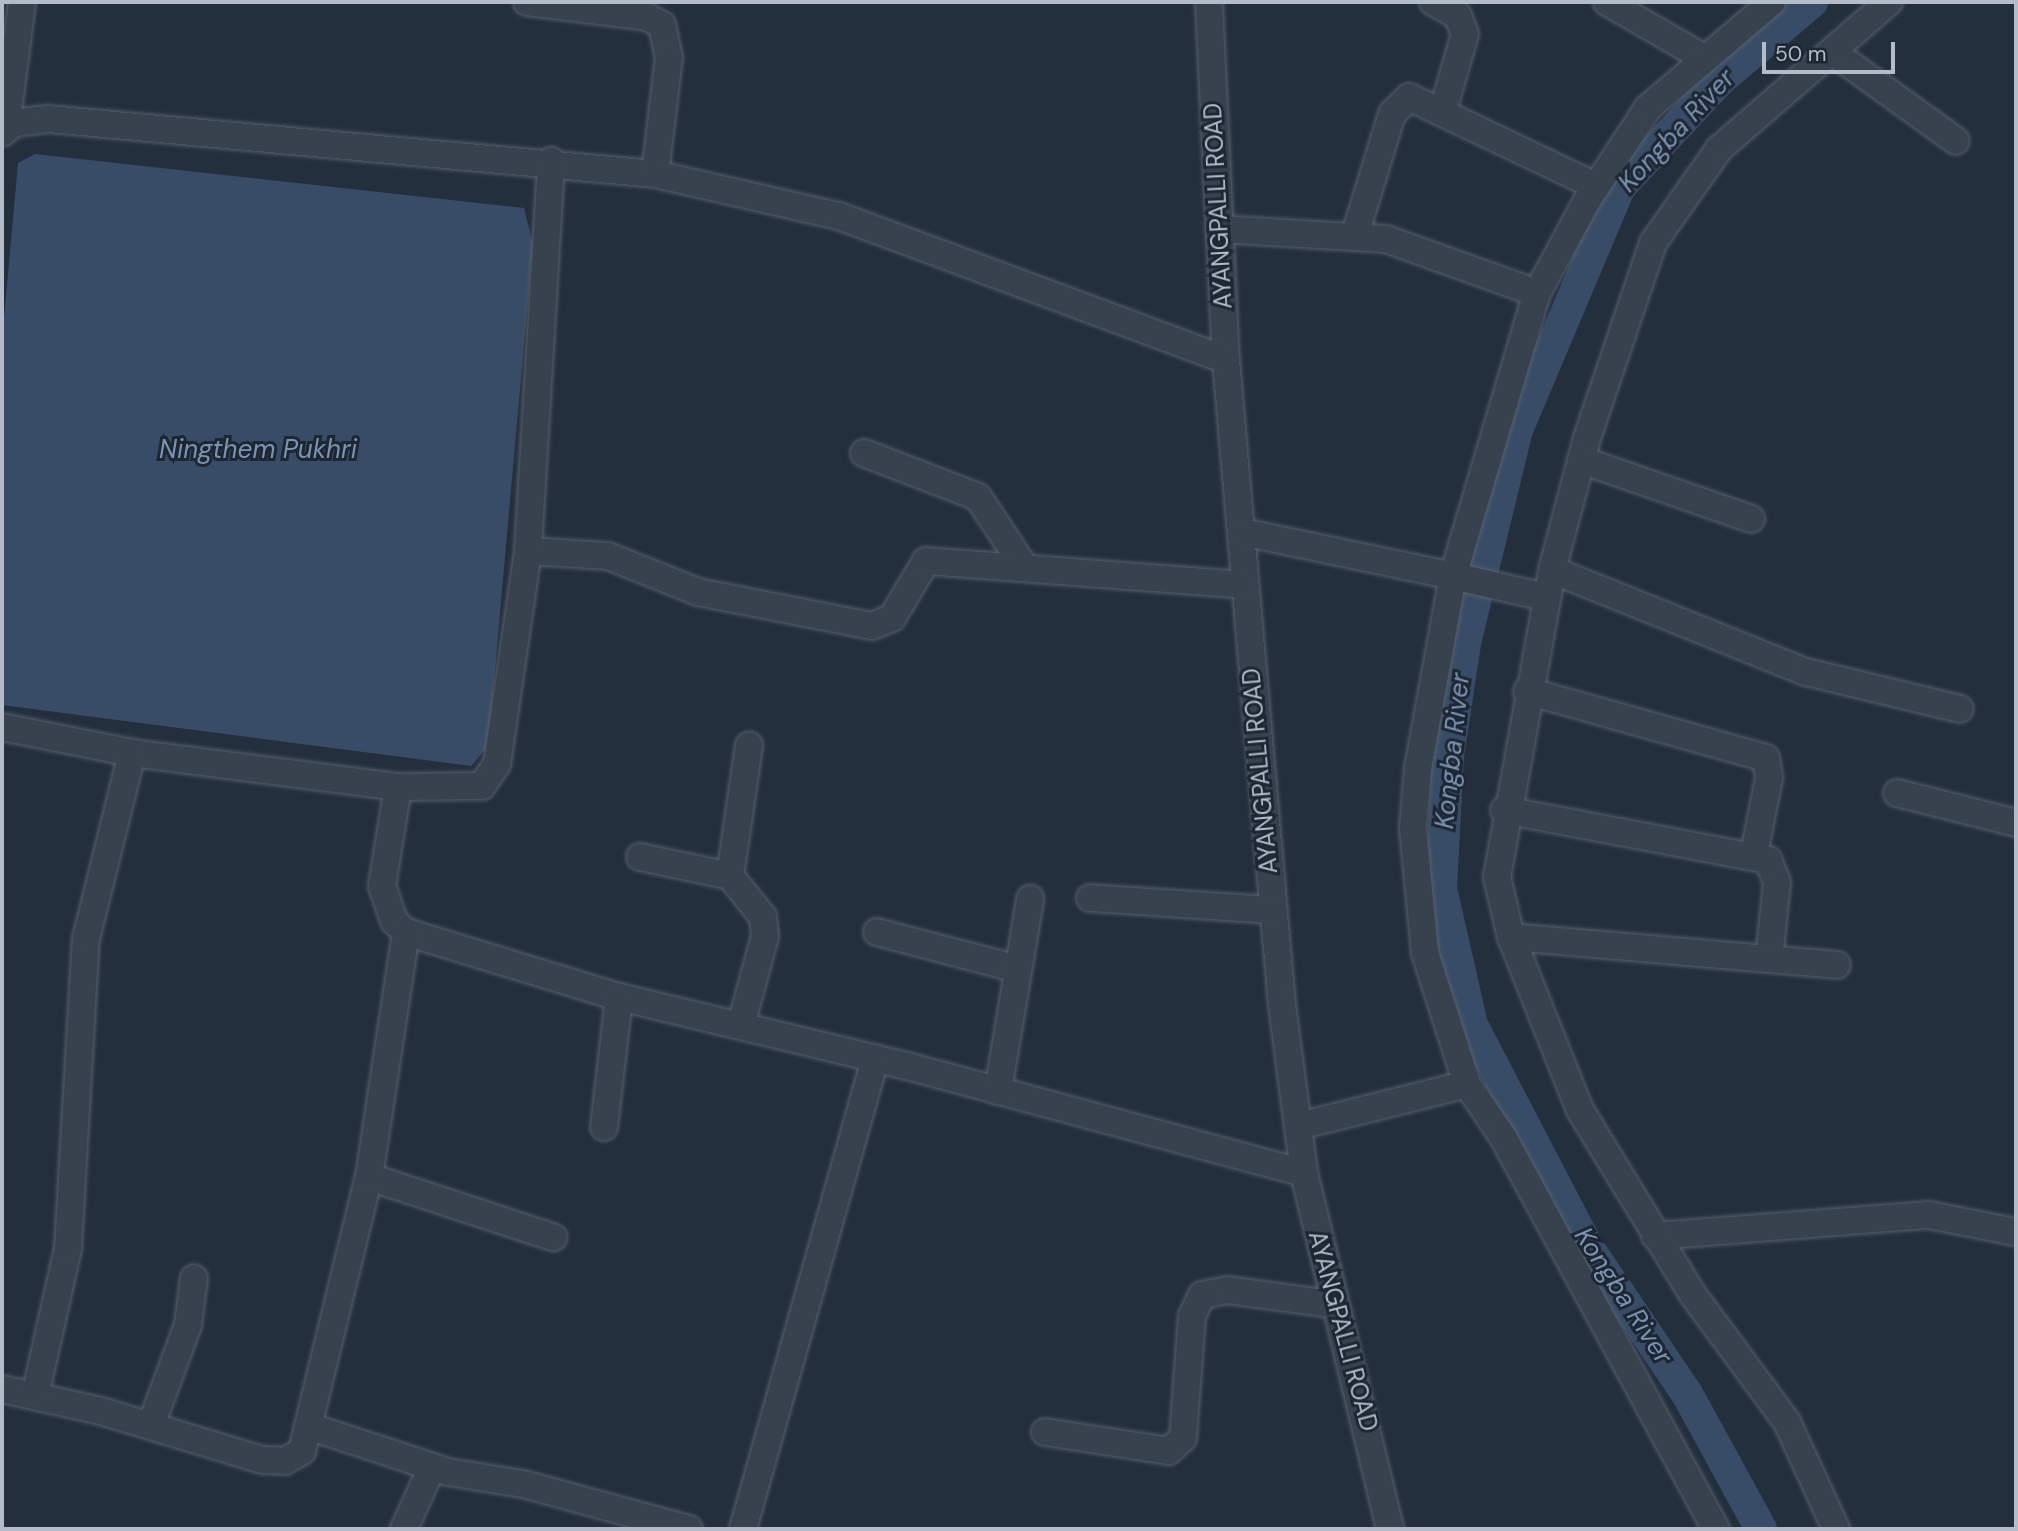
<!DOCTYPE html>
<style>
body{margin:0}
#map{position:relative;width:2018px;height:1531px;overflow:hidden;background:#242f3e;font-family:"DM Sans",sans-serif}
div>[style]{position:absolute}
.water>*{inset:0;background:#394c67}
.river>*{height:32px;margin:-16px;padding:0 16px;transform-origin:16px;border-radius:16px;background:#394c67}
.roads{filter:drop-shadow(0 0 2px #565f6c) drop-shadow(0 0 2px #565f6c)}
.minor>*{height:26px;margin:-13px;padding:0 13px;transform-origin:13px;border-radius:13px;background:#38414e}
span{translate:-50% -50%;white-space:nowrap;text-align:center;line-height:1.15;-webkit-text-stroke:6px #1d2633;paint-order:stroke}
.street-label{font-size:24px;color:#b4bcc9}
.water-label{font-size:26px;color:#7c92b1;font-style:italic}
.frame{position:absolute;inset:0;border:4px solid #b4bcc9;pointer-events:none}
.scale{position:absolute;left:1762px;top:42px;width:133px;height:32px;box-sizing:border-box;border:4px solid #b4bcc9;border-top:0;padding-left:9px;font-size:21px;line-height:24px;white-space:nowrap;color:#b4bcc9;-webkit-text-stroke:5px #1d2633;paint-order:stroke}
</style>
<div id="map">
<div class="water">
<div style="clip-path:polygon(35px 154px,524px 208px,533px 244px,488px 747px,471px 766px,2px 705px,2px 341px,18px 163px)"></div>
</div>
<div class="river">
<div style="left:1761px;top:1529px;width:154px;rotate:-118.7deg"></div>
<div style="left:1687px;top:1394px;width:181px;rotate:-124deg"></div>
<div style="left:1586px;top:1244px;width:247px;rotate:-117.5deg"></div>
<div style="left:1472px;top:1025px;width:140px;rotate:-102.8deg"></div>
<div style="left:1441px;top:888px;width:132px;rotate:-87deg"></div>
<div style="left:1448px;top:756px;width:114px;rotate:-81.4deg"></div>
<div style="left:1465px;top:643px;width:219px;rotate:-76.3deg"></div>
<div style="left:1517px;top:430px;width:263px;rotate:-67.1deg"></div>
<div style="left:1619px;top:188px;width:148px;rotate:-46.9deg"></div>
<div style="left:1720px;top:80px;width:121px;rotate:-40.3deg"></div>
</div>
<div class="roads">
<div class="minor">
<div style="left:527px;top:2px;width:121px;rotate:7.1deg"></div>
<div style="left:647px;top:17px;width:17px;rotate:28deg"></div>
<div style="left:662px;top:25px;width:33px;rotate:78deg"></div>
<div style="left:669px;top:57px;width:118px;rotate:96.8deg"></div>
<div style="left:1209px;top:2px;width:358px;rotate:87.3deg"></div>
<div style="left:1226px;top:360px;width:647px;rotate:85.04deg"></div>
<div style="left:1282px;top:1005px;width:169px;rotate:82.5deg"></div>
<div style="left:1304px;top:1173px;width:366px;rotate:76.4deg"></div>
<div style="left:1433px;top:2px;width:29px;rotate:29deg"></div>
<div style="left:1458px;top:16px;width:19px;rotate:69deg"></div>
<div style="left:1465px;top:34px;width:79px;rotate:106.1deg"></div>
<div style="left:1607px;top:2px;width:112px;rotate:30deg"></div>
<div style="left:1834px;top:53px;width:150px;rotate:35.8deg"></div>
<div style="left:6px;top:127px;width:126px;rotate:-82.7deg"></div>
<div style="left:2px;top:133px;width:16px;rotate:-40deg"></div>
<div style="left:14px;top:123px;width:35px;rotate:-7deg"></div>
<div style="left:49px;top:119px;width:608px;rotate:5.19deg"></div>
<div style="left:655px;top:174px;width:189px;rotate:12.9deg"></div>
<div style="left:839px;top:216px;width:413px;rotate:20.4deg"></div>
<div style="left:1219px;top:229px;width:167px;rotate:3.4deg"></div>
<div style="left:1386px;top:239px;width:160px;rotate:19.7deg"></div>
<div style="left:1355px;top:235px;width:127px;rotate:-73deg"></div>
<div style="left:1392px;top:114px;width:24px;rotate:-45deg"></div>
<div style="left:1409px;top:97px;width:207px;rotate:25.5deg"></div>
<div style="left:864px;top:453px;width:122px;rotate:21.1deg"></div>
<div style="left:978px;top:497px;width:82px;rotate:56.5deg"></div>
<div style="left:1581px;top:460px;width:180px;rotate:19.1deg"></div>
<div style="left:1242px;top:532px;width:216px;rotate:11.8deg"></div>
<div style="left:1453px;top:576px;width:295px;rotate:-73.5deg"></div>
<div style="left:1537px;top:293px;width:107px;rotate:-61.5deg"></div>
<div style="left:1588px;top:199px;width:109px;rotate:-56.6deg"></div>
<div style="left:1648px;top:108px;width:163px;rotate:-40.5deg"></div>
<div style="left:528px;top:551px;width:80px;rotate:3.6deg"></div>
<div style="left:608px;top:556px;width:97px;rotate:21.8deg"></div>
<div style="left:698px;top:592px;width:177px;rotate:11.1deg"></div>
<div style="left:872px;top:626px;width:22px;rotate:-22deg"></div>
<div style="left:892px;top:618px;width:66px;rotate:-59.2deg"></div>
<div style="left:926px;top:561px;width:319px;rotate:4.3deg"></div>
<div style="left:1552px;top:570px;width:274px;rotate:21.9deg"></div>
<div style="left:1806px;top:672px;width:158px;rotate:13.5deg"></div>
<div style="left:1545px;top:597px;width:94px;rotate:-167.1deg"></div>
<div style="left:1453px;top:576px;width:195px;rotate:100.3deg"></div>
<div style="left:1418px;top:768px;width:60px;rotate:94.8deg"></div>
<div style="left:1413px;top:828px;width:126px;rotate:84.5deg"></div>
<div style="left:1425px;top:953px;width:138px;rotate:72.2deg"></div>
<div style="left:1467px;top:1084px;width:64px;rotate:55.8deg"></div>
<div style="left:1503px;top:1137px;width:446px;rotate:61.5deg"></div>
<div style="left:1527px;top:691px;width:248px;rotate:15.7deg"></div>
<div style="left:1766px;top:758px;width:20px;rotate:81deg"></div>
<div style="left:1769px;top:778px;width:77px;rotate:101.2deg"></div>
<div style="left:2px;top:727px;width:133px;rotate:11.3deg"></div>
<div style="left:132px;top:753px;width:268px;rotate:7.3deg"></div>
<div style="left:398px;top:787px;width:100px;rotate:99.2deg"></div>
<div style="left:382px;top:886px;width:37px;rotate:71deg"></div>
<div style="left:394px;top:921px;width:16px;rotate:43deg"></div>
<div style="left:406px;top:932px;width:223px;rotate:17deg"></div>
<div style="left:619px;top:997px;width:296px;rotate:13.5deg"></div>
<div style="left:907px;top:1066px;width:411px;rotate:15.1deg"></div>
<div style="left:398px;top:787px;width:84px;rotate:-0.7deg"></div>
<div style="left:482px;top:786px;width:27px;rotate:-56deg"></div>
<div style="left:497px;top:764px;width:215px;rotate:-81.7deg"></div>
<div style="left:528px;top:551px;width:391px;rotate:-86.6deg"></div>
<div style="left:1897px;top:793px;width:123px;rotate:14.1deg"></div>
<div style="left:1504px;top:810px;width:269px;rotate:10.7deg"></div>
<div style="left:1768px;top:860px;width:24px;rotate:68deg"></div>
<div style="left:1777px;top:882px;width:77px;rotate:95.9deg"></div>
<div style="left:640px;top:857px;width:92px;rotate:11.9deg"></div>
<div style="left:1090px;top:898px;width:183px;rotate:3.8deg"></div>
<div style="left:877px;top:932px;width:146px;rotate:14.7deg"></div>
<div style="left:1511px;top:937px;width:327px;rotate:4.9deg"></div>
<div style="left:741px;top:1025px;width:92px;rotate:-74.9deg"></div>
<div style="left:765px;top:936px;width:19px;rotate:-96deg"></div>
<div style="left:763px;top:917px;width:53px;rotate:-128.8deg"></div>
<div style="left:730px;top:876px;width:132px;rotate:-81.7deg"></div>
<div style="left:998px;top:1091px;width:195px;rotate:-80.5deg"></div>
<div style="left:1299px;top:1126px;width:173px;rotate:-14deg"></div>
<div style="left:604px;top:1127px;width:131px;rotate:-83.4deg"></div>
<div style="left:369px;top:1177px;width:194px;rotate:18.1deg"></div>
<div style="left:1655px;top:1236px;width:275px;rotate:-4.4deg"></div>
<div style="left:1929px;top:1215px;width:89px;rotate:11.1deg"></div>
<div style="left:2px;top:1389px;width:101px;rotate:12.5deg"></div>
<div style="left:101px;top:1411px;width:168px;rotate:16.9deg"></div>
<div style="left:262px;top:1460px;width:23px;rotate:2deg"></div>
<div style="left:285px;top:1461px;width:20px;rotate:-30deg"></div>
<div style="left:302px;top:1451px;width:282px;rotate:-76.3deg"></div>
<div style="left:369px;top:1177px;width:248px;rotate:-81.4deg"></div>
<div style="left:35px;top:1396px;width:152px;rotate:-77.4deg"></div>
<div style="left:68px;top:1248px;width:310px;rotate:-86.7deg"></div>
<div style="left:86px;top:939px;width:192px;rotate:-76.1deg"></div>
<div style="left:151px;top:1425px;width:107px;rotate:-69.7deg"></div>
<div style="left:188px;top:1325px;width:47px;rotate:-82.7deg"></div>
<div style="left:308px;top:1426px;width:147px;rotate:18.2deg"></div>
<div style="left:448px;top:1472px;width:76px;rotate:9.1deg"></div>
<div style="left:523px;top:1484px;width:172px;rotate:15.2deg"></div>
<div style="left:1045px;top:1432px;width:125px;rotate:8.7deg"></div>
<div style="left:1169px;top:1451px;width:19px;rotate:-43deg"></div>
<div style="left:1183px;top:1438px;width:122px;rotate:-85.8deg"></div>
<div style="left:1192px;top:1316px;width:23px;rotate:-65deg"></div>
<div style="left:1202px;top:1295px;width:26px;rotate:-11deg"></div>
<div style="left:1228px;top:1290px;width:105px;rotate:7.7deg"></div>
<div style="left:404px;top:1529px;width:68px;rotate:-65.7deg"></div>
<div style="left:743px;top:1529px;width:489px;rotate:-74.3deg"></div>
<div style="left:1836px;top:1529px;width:118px;rotate:-114.6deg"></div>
<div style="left:1787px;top:1422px;width:158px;rotate:-126.5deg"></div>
<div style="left:1693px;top:1295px;width:217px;rotate:-121.4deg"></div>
<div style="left:1580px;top:1110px;width:186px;rotate:-111.7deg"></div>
<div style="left:1511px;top:937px;width:62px;rotate:-103.1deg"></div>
<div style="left:1497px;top:877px;width:312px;rotate:-79.8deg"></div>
<div style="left:1552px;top:570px;width:137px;rotate:-75.1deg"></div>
<div style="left:1587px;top:438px;width:206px;rotate:-71.3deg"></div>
<div style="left:1653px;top:243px;width:115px;rotate:-54.9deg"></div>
<div style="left:1719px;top:149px;width:225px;rotate:-40.9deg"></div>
</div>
</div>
<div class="street-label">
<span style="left:1218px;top:206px;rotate:-93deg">AYANGPALLI ROAD</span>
<span style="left:1260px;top:771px;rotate:-95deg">AYANGPALLI ROAD</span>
<span style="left:1343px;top:1331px;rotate:75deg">AYANGPALLI ROAD</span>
</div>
<div class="water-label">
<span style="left:1677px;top:131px;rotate:-47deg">Kongba River</span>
<span style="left:258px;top:450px">Ningthem Pukhri</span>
<span style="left:1453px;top:751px;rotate:-84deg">Kongba River</span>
<span style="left:1623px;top:1296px;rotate:57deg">Kongba River</span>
</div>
<div class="frame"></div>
<div class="scale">50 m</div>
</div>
